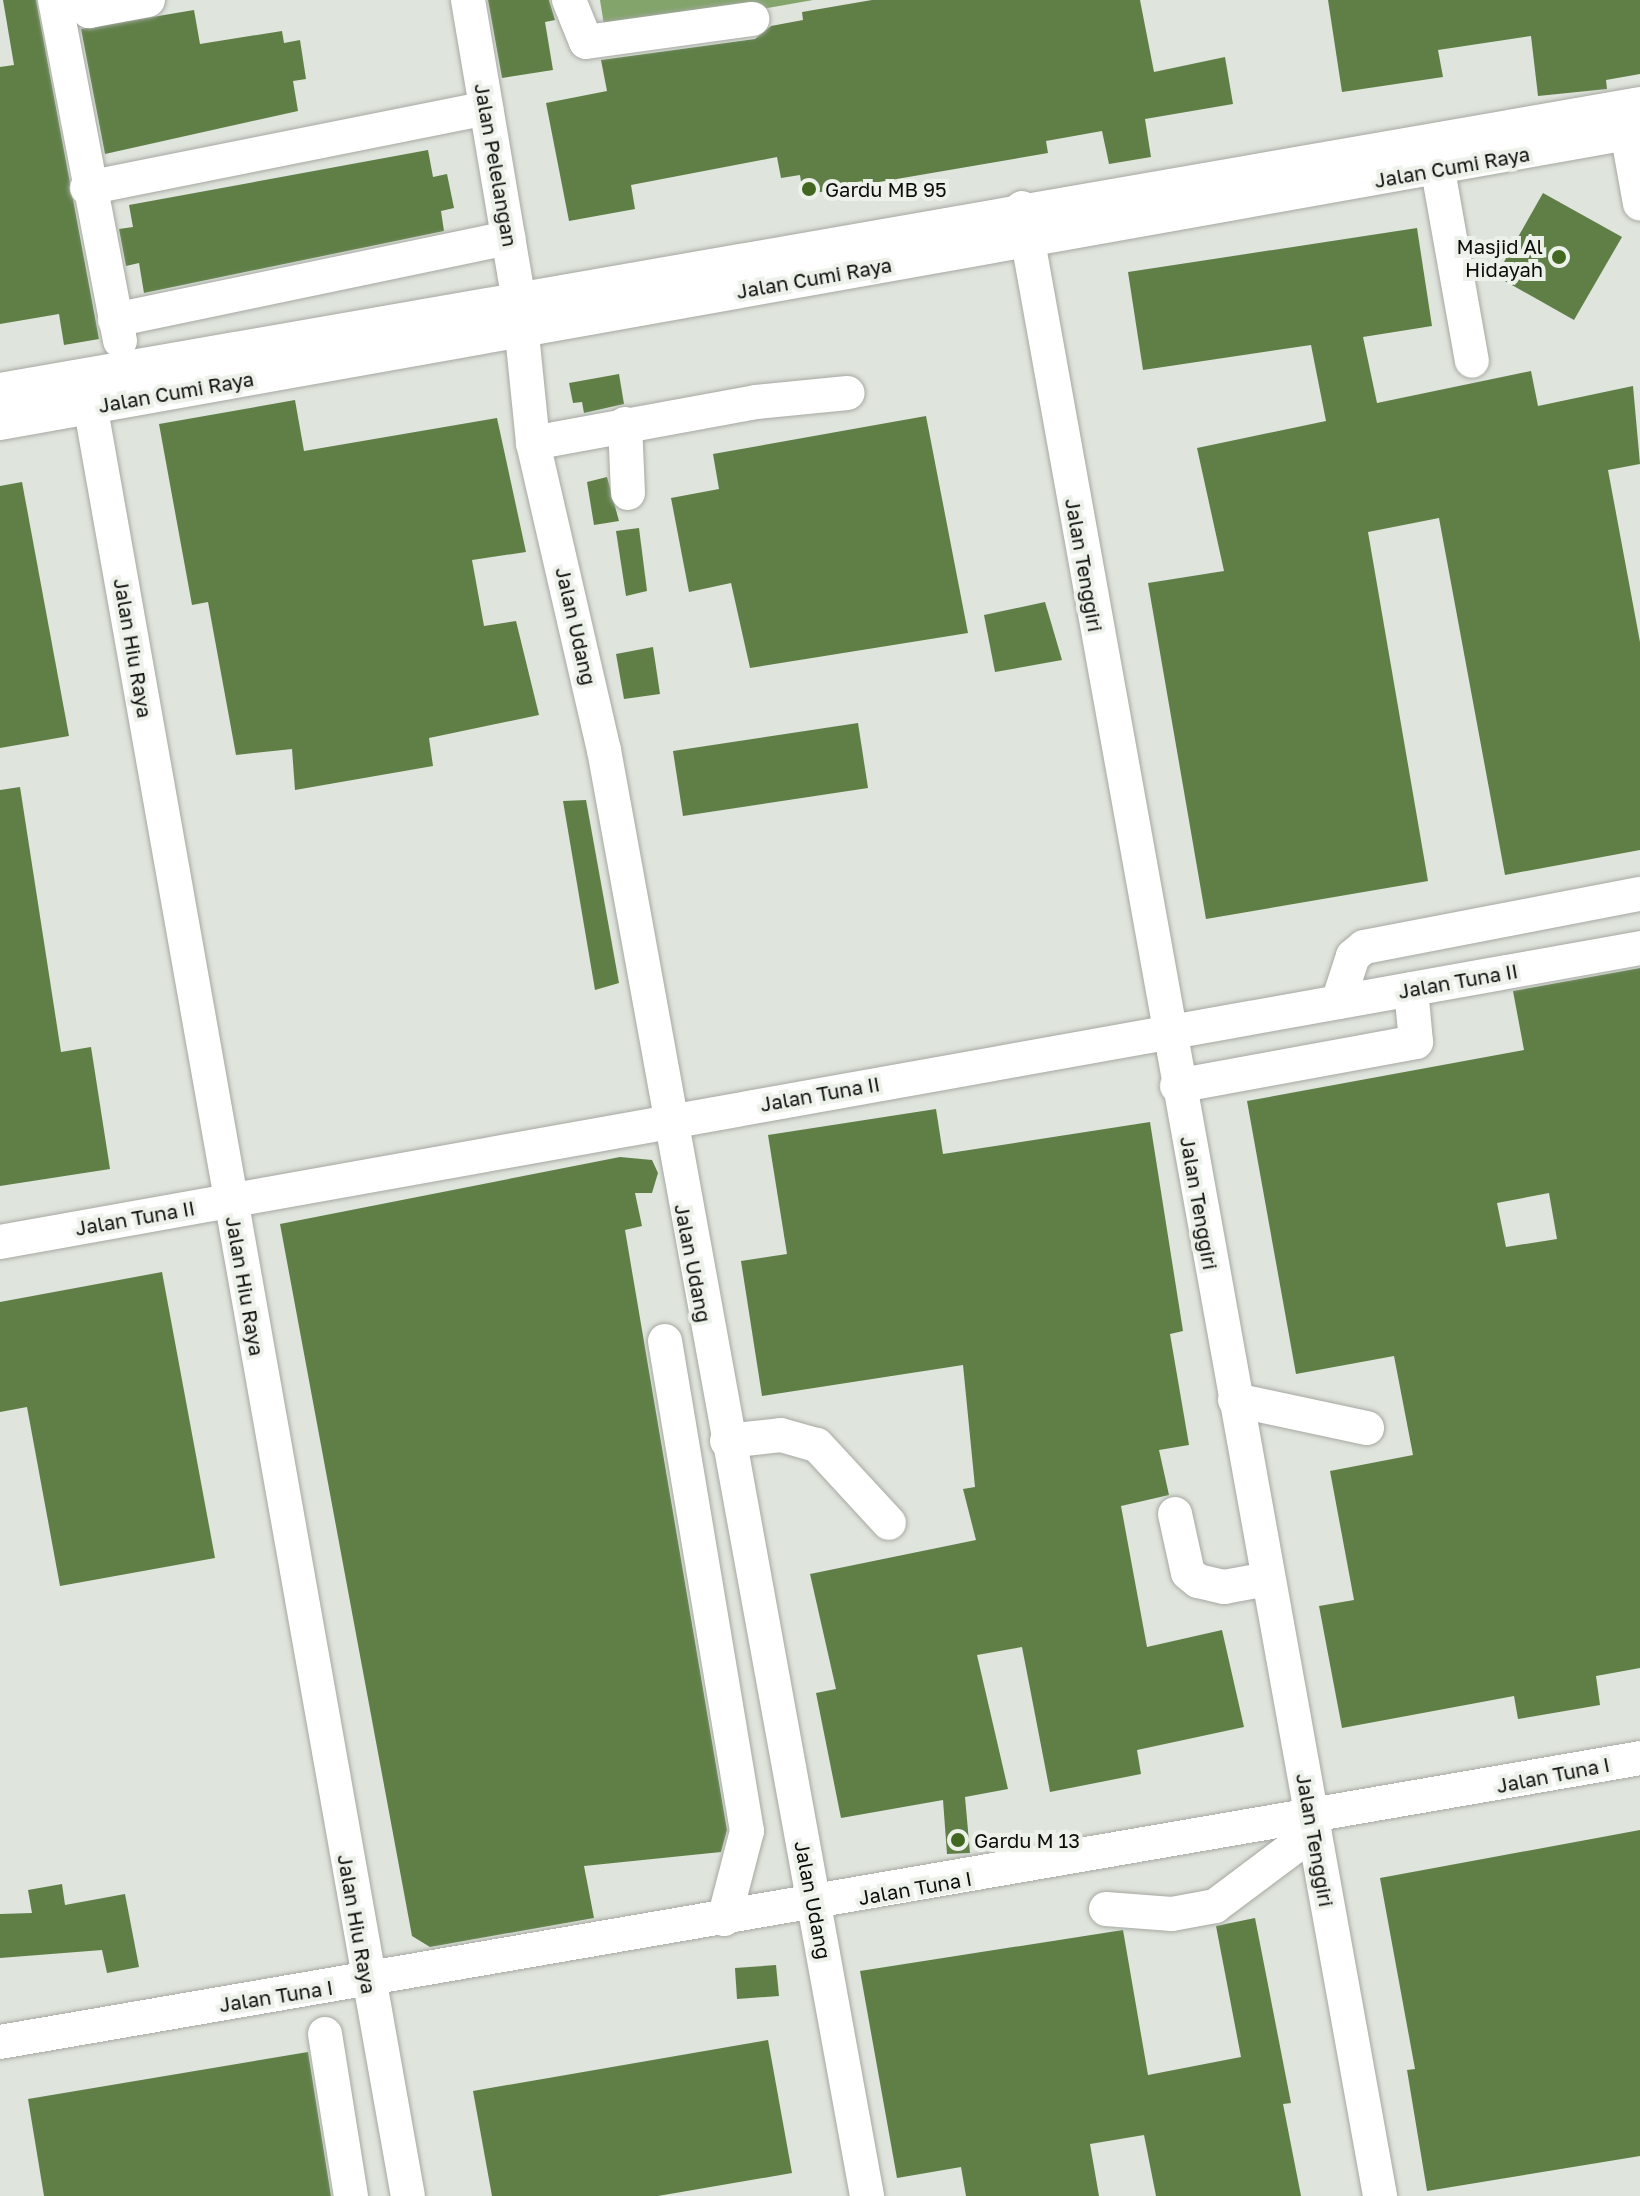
<!DOCTYPE html>
<style>
body{margin:0}
#map{position:relative;width:1640px;height:2196px;overflow:hidden;background:#dfe4dc;font-family:"Golos Text",sans-serif}
div>[style]{position:absolute}
.water>*{inset:0;background:#83a46b}
.building>*{inset:0;background:#5f7f47}
.roads{filter:drop-shadow(0 0 2px #a5a9a2) drop-shadow(0 0 2px #a5a9a2)}
.minor>*{height:34px;margin:-17px;padding:0 17px;transform-origin:17px;border-radius:17px;background:#fff}
.dots>*{width:22px;height:22px;translate:-50% -50%;box-sizing:border-box;border:4px solid #ecf1e9;border-radius:50%}
span{translate:-50% -50%;white-space:nowrap;text-align:center;line-height:1.15;-webkit-text-stroke:8px #ecf1e9;paint-order:stroke}
.street-label{font-size:20px;color:#0b0d0a}
.poi-label{font-size:20px;color:#0b0d0a}
.left{translate:0 -50%;text-align:left}
.right{translate:-100% -50%;text-align:right}
</style>
<div id="map">
<div class="water">
<div style="clip-path:polygon(600px 0,813px 0,606px 37px)"></div>
</div>
<div class="building">
<div style="clip-path:polygon(3px 0,36px 0,99px 339px,64px 345px,59px 314px,0 324px,0 67px,14px 65px)"></div>
<div style="clip-path:polygon(488px 0,549px 0,555px 20px,545px 22px,553px 70px,502px 78px)"></div>
<div style="clip-path:polygon(872px 0,1140px 0,1154px 72px,1225px 57px,1233px 104px,1145px 119px,1151px 157px,1109px 164px,1102px 131px,1046px 141px,1048px 153px,803px 195px,800px 175px,781px 178px,777px 157px,631px 185px,635px 209px,569px 221px,546px 103px,607px 91px,601px 60px,755px 39px,771px 26px,803px 20px,802px 12px)"></div>
<div style="clip-path:polygon(1328px 0,1640px 0,1640px 74px,1606px 80px,1607px 89px,1538px 96px,1531px 36px,1438px 50px,1443px 77px,1342px 92px)"></div>
<div style="clip-path:polygon(194px 10px,200px 44px,282px 31px,284px 43px,300px 40px,306px 79px,293px 81px,298px 111px,105px 154px,81px 29px)"></div>
<div style="clip-path:polygon(428px 150px,433px 177px,447px 174px,454px 208px,441px 211px,444px 231px,144px 293px,139px 263px,126px 266px,119px 229px,133px 227px,129px 205px)"></div>
<div style="clip-path:polygon(1543px 193px,1622px 237px,1574px 320px,1496px 276px)"></div>
<div style="clip-path:polygon(1417px 228px,1432px 326px,1363px 337px,1377px 403px,1531px 371px,1538px 406px,1633px 386px,1640px 464px,1608px 470px,1640px 642px,1640px 850px,1505px 875px,1439px 518px,1368px 532px,1428px 881px,1206px 919px,1148px 583px,1224px 571px,1197px 448px,1326px 421px,1311px 345px,1143px 370px,1128px 272px)"></div>
<div style="clip-path:polygon(619px 374px,624px 404px,584px 413px,582px 402px,573px 403px,569px 383px)"></div>
<div style="clip-path:polygon(295px 400px,304px 451px,497px 418px,526px 552px,472px 560px,484px 626px,516px 621px,539px 715px,429px 738px,433px 766px,295px 790px,292px 749px,236px 755px,208px 602px,192px 605px,159px 424px)"></div>
<div style="clip-path:polygon(926px 416px,968px 633px,750px 668px,731px 583px,689px 592px,671px 498px,719px 489px,713px 454px)"></div>
<div style="clip-path:polygon(607px 477px,619px 521px,594px 525px,587px 482px)"></div>
<div style="clip-path:polygon(22px 482px,69px 736px,0 748px,0 486px)"></div>
<div style="clip-path:polygon(639px 528px,647px 591px,626px 596px,616px 531px)"></div>
<div style="clip-path:polygon(1045px 602px,1062px 660px,995px 672px,984px 615px)"></div>
<div style="clip-path:polygon(653px 647px,660px 694px,624px 699px,616px 654px)"></div>
<div style="clip-path:polygon(858px 723px,868px 788px,683px 816px,673px 751px)"></div>
<div style="clip-path:polygon(20px 787px,61px 1052px,91px 1047px,110px 1169px,0 1186px,0 790px)"></div>
<div style="clip-path:polygon(586px 800px,619px 983px,595px 990px,563px 801px)"></div>
<div style="clip-path:polygon(evenodd,1640px 968px,1640px 1668px,1596px 1676px,1600px 1705px,1518px 1719px,1514px 1696px,1342px 1728px,1319px 1606px,1354px 1600px,1330px 1471px,1413px 1455px,1394px 1356px,1296px 1374px,1247px 1101px,1524px 1050px,1513px 991px,1640px 968px,1549px 1193px,1557px 1239px,1506px 1247px,1497px 1203px,1549px 1193px)"></div>
<div style="clip-path:polygon(936px 1109px,943px 1154px,1150px 1122px,1183px 1331px,1170px 1334px,1189px 1445px,1159px 1450px,1169px 1495px,1121px 1506px,1147px 1647px,1222px 1630px,1244px 1727px,1137px 1750px,1141px 1774px,1050px 1792px,1022px 1647px,977px 1655px,1008px 1789px,965px 1797px,970px 1853px,947px 1854px,943px 1800px,841px 1818px,816px 1693px,836px 1689px,810px 1574px,976px 1540px,963px 1489px,975px 1487px,963px 1365px,762px 1396px,741px 1261px,787px 1254px,768px 1135px)"></div>
<div style="clip-path:polygon(620px 1157px,652px 1160px,658px 1173px,652px 1193px,635px 1193px,642px 1226px,625px 1230px,727px 1830px,721px 1852px,584px 1866px,594px 1918px,430px 1947px,412px 1936px,280px 1224px)"></div>
<div style="clip-path:polygon(162px 1272px,215px 1558px,60px 1586px,27px 1407px,0 1412px,0 1302px)"></div>
<div style="clip-path:polygon(1640px 1830px,1640px 2156px,1427px 2191px,1407px 2070px,1415px 2069px,1380px 1878px)"></div>
<div style="clip-path:polygon(62px 1884px,65px 1905px,125px 1894px,139px 1967px,107px 1973px,102px 1950px,0 1958px,0 1914px,32px 1913px,28px 1890px)"></div>
<div style="clip-path:polygon(1255px 1918px,1291px 2103px,1283px 2104px,1301px 2196px,1156px 2196px,1144px 2135px,1090px 2144px,1099px 2196px,966px 2196px,961px 2167px,897px 2178px,860px 1971px,1123px 1930px,1148px 2075px,1241px 2057px,1216px 1926px)"></div>
<div style="clip-path:polygon(776px 1965px,779px 1996px,737px 1999px,735px 1968px)"></div>
<div style="clip-path:polygon(768px 2040px,792px 2173px,658px 2196px,492px 2196px,473px 2091px)"></div>
<div style="clip-path:polygon(308px 2052px,331px 2196px,44px 2196px,28px 2099px)"></div>
</div>
<div class="roads">
<div class="minor">
<div style="left:55px;top:0;width:347px;rotate:79.2deg"></div>
<div style="left:79px;top:0;width:15px;rotate:48deg"></div>
<div style="left:89px;top:11px;width:60px;rotate:-10.6deg"></div>
<div style="left:468px;top:0;width:299px;rotate:80.4deg"></div>
<div style="left:518px;top:295px;width:149px;rotate:84.2deg"></div>
<div style="left:533px;top:443px;width:315px;rotate:77deg"></div>
<div style="left:604px;top:750px;width:1470px;rotate:79.69deg"></div>
<div style="left:569px;top:0;width:45px;rotate:68deg"></div>
<div style="left:586px;top:42px;width:168px;rotate:-7.9deg"></div>
<div style="left:1624px;top:115px;width:90px;rotate:79.8deg"></div>
<div style="left:1434px;top:148px;width:216px;rotate:79.9deg"></div>
<div style="left:87px;top:188px;width:407px;rotate:-11.3deg"></div>
<div style="left:1022px;top:208px;width:2020px;rotate:79.79deg"></div>
<div style="left:115px;top:320px;width:402px;rotate:-11.8deg"></div>
<div style="left:85px;top:376px;width:1848px;rotate:79.94deg"></div>
<div style="left:0;top:390px;width:1665px;rotate:-9.89deg"></div>
<div style="left:0;top:423px;width:1666px;rotate:-10.1deg"></div>
<div style="left:625px;top:424px;width:69px;rotate:87.5deg"></div>
<div style="left:533px;top:443px;width:227px;rotate:-10.4deg"></div>
<div style="left:756px;top:402px;width:92px;rotate:-5.6deg"></div>
<div style="left:1338px;top:1002px;width:48px;rotate:-71.9deg"></div>
<div style="left:1353px;top:956px;width:14px;rotate:-39deg"></div>
<div style="left:1364px;top:947px;width:281px;rotate:-10.9deg"></div>
<div style="left:1177px;top:1086px;width:243px;rotate:-10.4deg"></div>
<div style="left:1416px;top:1042px;width:53px;rotate:-95.4deg"></div>
<div style="left:0;top:1242px;width:1666px;rotate:-10.16deg"></div>
<div style="left:665px;top:1341px;width:497px;rotate:80.5deg"></div>
<div style="left:747px;top:1831px;width:91px;rotate:104.6deg"></div>
<div style="left:1235px;top:1400px;width:135px;rotate:12deg"></div>
<div style="left:727px;top:1441px;width:54px;rotate:-6.3deg"></div>
<div style="left:781px;top:1435px;width:37px;rotate:16deg"></div>
<div style="left:817px;top:1445px;width:106px;rotate:47.3deg"></div>
<div style="left:1175px;top:1514px;width:60px;rotate:77.6deg"></div>
<div style="left:1188px;top:1573px;width:13px;rotate:39deg"></div>
<div style="left:1198px;top:1581px;width:27px;rotate:13deg"></div>
<div style="left:1224px;top:1587px;width:45px;rotate:-10.3deg"></div>
<div style="left:1106px;top:1909px;width:66px;rotate:4.3deg"></div>
<div style="left:1172px;top:1914px;width:44px;rotate:-10.5deg"></div>
<div style="left:1215px;top:1906px;width:124px;rotate:-36.8deg"></div>
<div style="left:325px;top:2034px;width:164px;rotate:80.9deg"></div>
<div style="left:0;top:2042px;width:1664px;rotate:-9.82deg"></div>
</div>
</div>
<div class="dots">
<div style="left:809px;top:189px;background:#426721"></div>
<div style="left:1559px;top:257px;background:#426721"></div>
<div style="left:958px;top:1840px;background:#426721"></div>
</div>
<div class="street-label">
<span style="left:496px;top:165px;rotate:80deg">Jalan Pelelangan</span>
<span style="left:1452px;top:167px;rotate:-10deg">Jalan Cumi Raya</span>
<span style="left:814px;top:278px;rotate:-10deg">Jalan Cumi Raya</span>
<span style="left:176px;top:392px;rotate:-10deg">Jalan Cumi Raya</span>
<span style="left:1084px;top:565px;rotate:80deg">Jalan Tenggiri</span>
<span style="left:576px;top:626px;rotate:77deg">Jalan Udang</span>
<span style="left:133px;top:648px;rotate:80deg">Jalan Hiu Raya</span>
<span style="left:1458px;top:981px;rotate:-10deg">Jalan Tuna II</span>
<span style="left:820px;top:1094px;rotate:-10deg">Jalan Tuna II</span>
<span style="left:1199px;top:1203px;rotate:80deg">Jalan Tenggiri</span>
<span style="left:135px;top:1218px;rotate:-10deg">Jalan Tuna II</span>
<span style="left:693px;top:1263px;rotate:79deg">Jalan Udang</span>
<span style="left:245px;top:1286px;rotate:80deg">Jalan Hiu Raya</span>
<span style="left:1553px;top:1775px;rotate:-11deg">Jalan Tuna I</span>
<span style="left:1315px;top:1840px;rotate:80deg">Jalan Tenggiri</span>
<span style="left:915px;top:1888px;rotate:-10deg">Jalan Tuna I</span>
<span style="left:813px;top:1900px;rotate:79deg">Jalan Udang</span>
<span style="left:357px;top:1924px;rotate:80deg">Jalan Hiu Raya</span>
<span style="left:276px;top:1996px;rotate:-9deg">Jalan Tuna I</span>
</div>
<div class="poi-label">
<span class="left" style="left:825px;top:189px">Gardu MB 95</span>
<span class="right" style="left:1543px;top:258px">Masjid Al<br>Hidayah</span>
<span class="left" style="left:974px;top:1840px">Gardu M 13</span>
</div>
</div>
